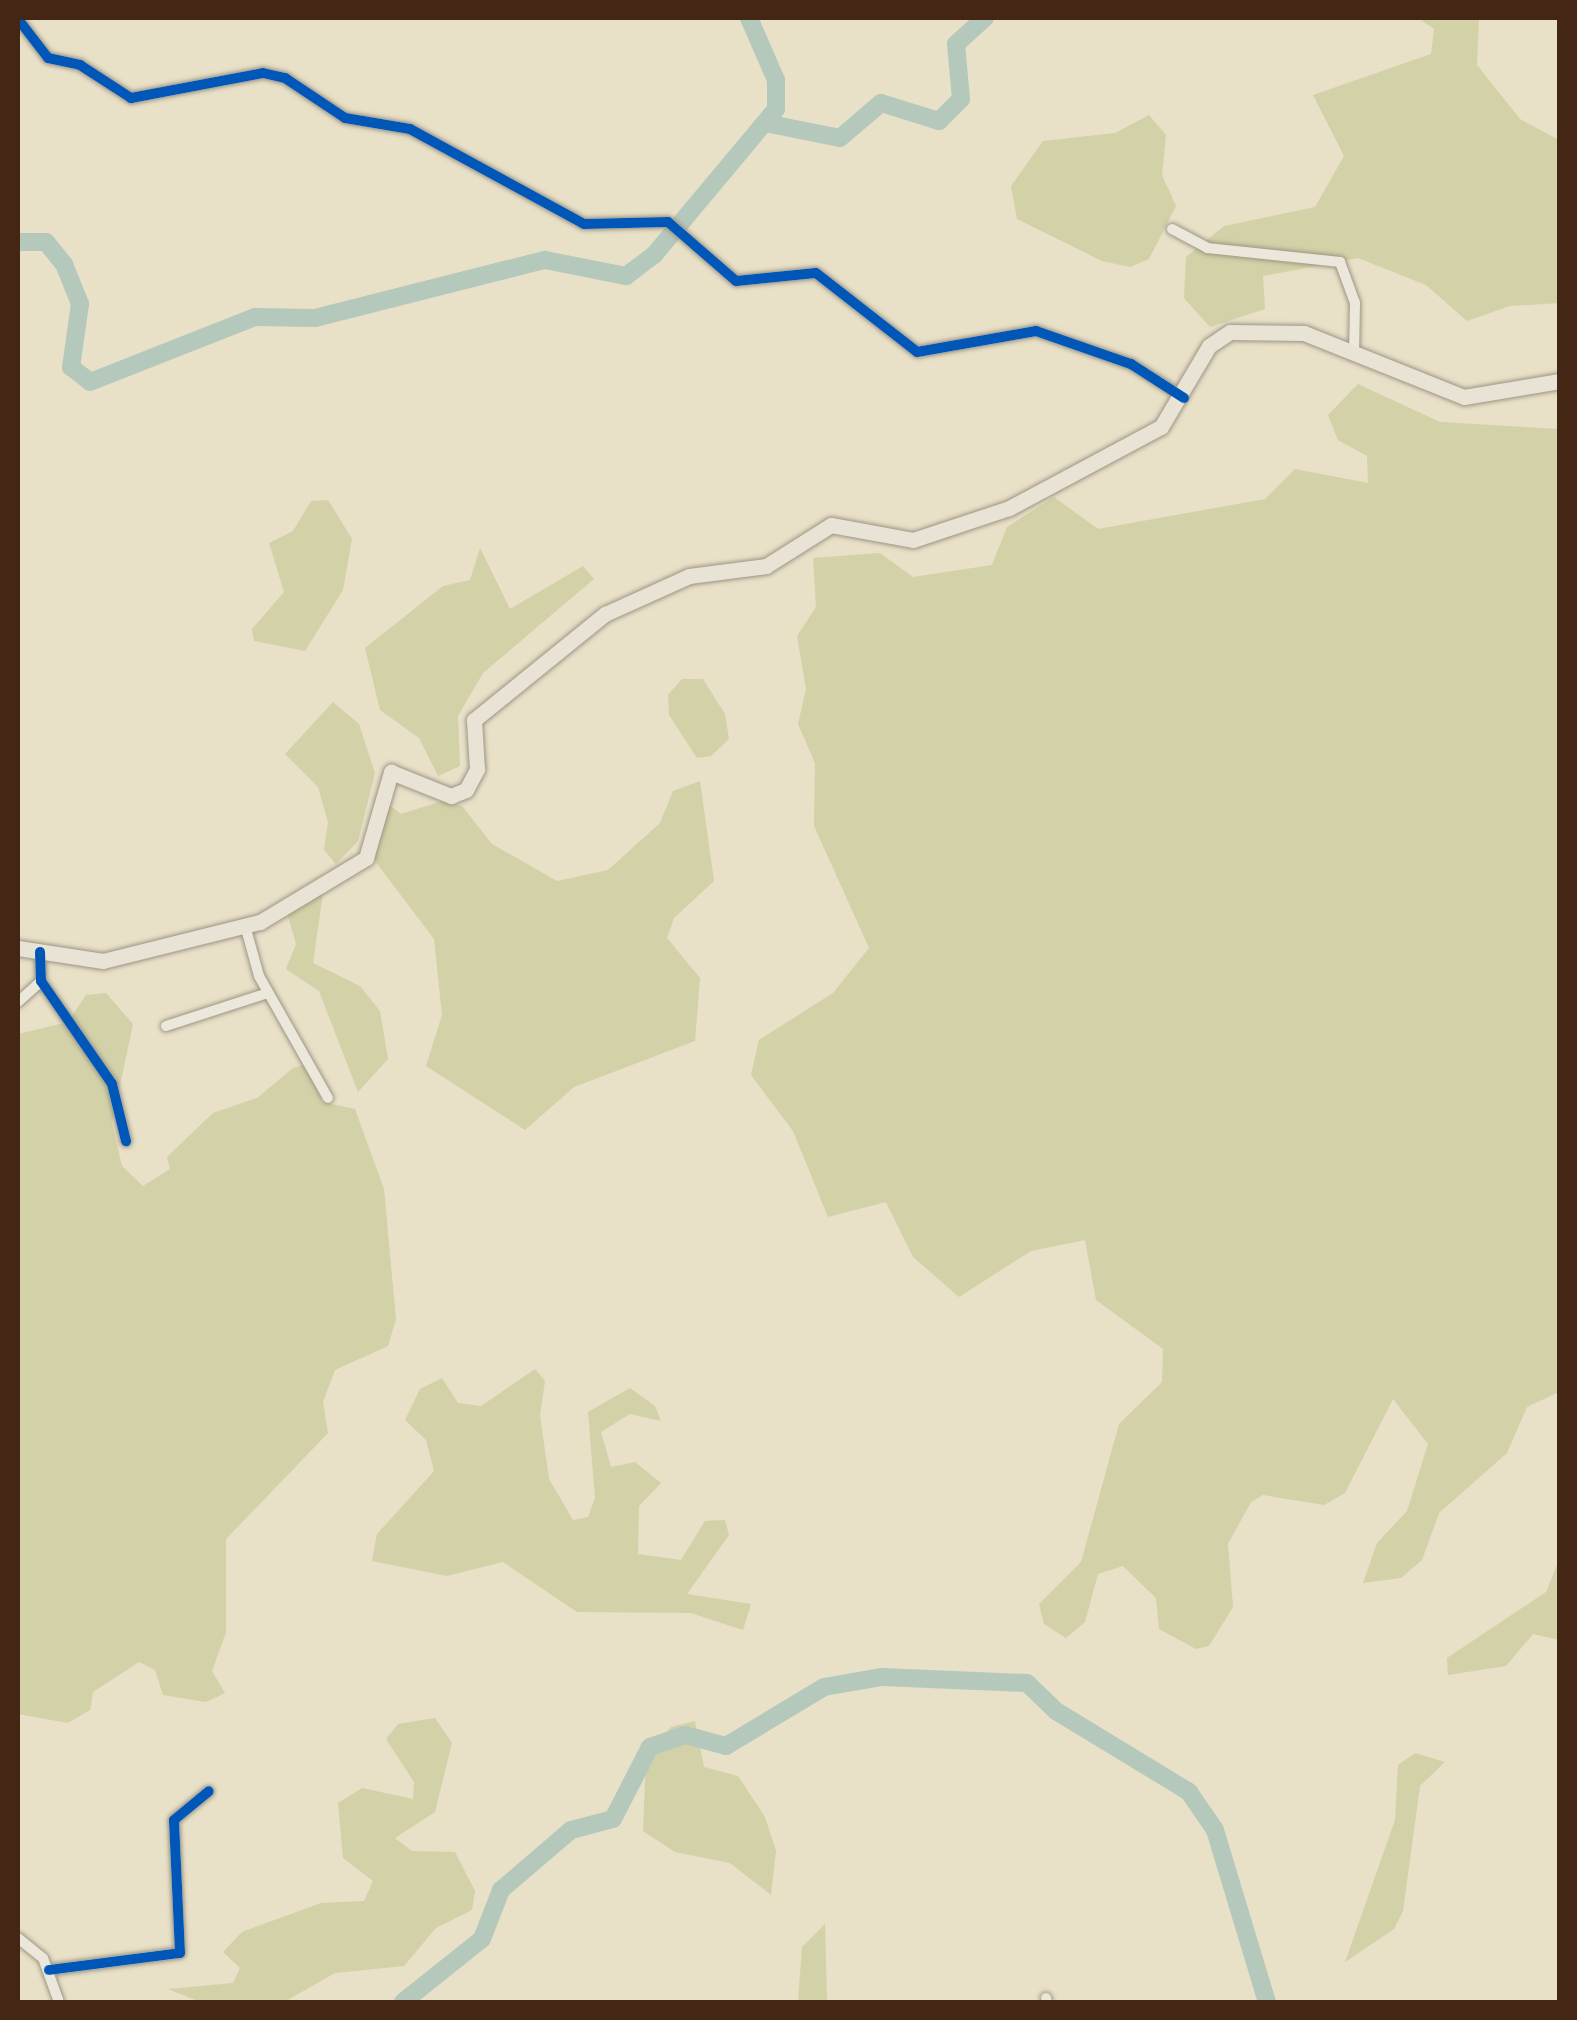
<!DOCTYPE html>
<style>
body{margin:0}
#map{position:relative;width:1577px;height:2020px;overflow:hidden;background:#e8e0c7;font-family:"IM FELL French Canon",serif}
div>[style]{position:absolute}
.green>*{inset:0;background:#d2d1a7}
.river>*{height:18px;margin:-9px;padding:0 9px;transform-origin:9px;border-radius:9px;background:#b5c8bc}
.roads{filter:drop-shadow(0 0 2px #9d9584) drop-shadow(0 0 2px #9d9584)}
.street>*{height:10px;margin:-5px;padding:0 5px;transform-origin:5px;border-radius:5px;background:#ebe8db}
.primary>*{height:15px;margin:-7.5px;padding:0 7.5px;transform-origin:7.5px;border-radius:7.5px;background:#e8e3d5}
.cycleway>*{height:10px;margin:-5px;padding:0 5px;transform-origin:5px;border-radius:5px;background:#0057b8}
span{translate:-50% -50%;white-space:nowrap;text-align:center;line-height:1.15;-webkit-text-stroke:9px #f9efd2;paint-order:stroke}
.frame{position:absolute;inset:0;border:20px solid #442615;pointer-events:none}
</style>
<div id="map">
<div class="green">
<div style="clip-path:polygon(1418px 18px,1479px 18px,1477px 65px,1520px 119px,1559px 140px,1559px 303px,1510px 306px,1467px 321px,1426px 285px,1358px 258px,1263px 276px,1265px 309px,1210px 327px,1184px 298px,1186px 257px,1224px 226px,1315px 207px,1344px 156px,1313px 95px,1431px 54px,1434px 29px)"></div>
<div style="clip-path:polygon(1149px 115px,1166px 135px,1162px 175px,1176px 206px,1149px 259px,1130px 267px,1102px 261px,1017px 219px,1011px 186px,1043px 141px,1115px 133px)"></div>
<div style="clip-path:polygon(1358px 384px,1440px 422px,1559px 429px,1559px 1392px,1527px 1407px,1507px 1453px,1439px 1513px,1422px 1560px,1401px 1578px,1363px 1583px,1377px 1543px,1407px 1511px,1428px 1444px,1393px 1399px,1345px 1493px,1324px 1505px,1263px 1495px,1251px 1502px,1228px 1544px,1233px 1607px,1209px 1646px,1196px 1649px,1159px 1629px,1156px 1598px,1123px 1566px,1098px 1574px,1085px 1622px,1066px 1638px,1044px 1624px,1039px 1604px,1081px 1562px,1119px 1424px,1162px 1382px,1163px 1349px,1096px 1300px,1085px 1240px,1031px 1251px,959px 1297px,913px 1257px,886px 1202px,828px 1217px,793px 1131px,751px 1075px,759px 1040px,833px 993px,869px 948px,814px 826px,815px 763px,798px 724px,806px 689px,797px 636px,816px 607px,813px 558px,880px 553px,913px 577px,992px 565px,1007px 527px,1054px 497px,1098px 529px,1265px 499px,1295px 469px,1368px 483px,1367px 456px,1338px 440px,1328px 415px)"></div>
<div style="clip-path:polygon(328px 500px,352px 539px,343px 590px,305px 651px,254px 641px,252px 629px,284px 592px,269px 543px,293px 531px,311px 501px)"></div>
<div style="clip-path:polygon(480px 548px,510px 609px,583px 566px,594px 579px,483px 673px,458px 716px,460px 766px,438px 776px,419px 738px,380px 710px,365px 648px,443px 586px,470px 580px)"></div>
<div style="clip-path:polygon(682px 679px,703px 679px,725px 714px,729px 739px,711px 756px,697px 758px,669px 715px,668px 695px)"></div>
<div style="clip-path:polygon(333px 702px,359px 724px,375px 773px,358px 841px,336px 864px,324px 850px,328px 822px,318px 787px,285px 754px)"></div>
<div style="clip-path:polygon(700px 781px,714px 881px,674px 918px,667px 938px,700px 978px,695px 1041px,574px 1087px,525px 1130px,426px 1066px,442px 1015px,434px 939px,372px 857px,388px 804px,401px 814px,442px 801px,462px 806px,492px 844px,557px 881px,608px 870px,660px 823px,673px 791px)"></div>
<div style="clip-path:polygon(323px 893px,313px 963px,360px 986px,380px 1011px,388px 1059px,358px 1092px,319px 991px,286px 969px,296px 944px,287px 913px)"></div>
<div style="clip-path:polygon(106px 993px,133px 1024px,112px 1123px,122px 1166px,143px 1186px,170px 1169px,167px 1157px,213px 1113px,257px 1098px,293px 1068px,308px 1064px,322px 1102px,355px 1109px,384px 1189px,396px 1319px,388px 1346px,335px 1370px,323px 1402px,328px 1433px,226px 1539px,226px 1632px,212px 1671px,225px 1693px,206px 1702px,163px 1695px,155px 1670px,139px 1662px,93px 1692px,90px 1710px,68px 1723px,18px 1714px,18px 1034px,68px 1022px,86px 995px)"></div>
<div style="clip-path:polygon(535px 1369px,545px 1381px,540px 1415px,549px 1479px,573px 1520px,588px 1517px,595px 1498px,588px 1412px,630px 1388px,655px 1406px,661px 1421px,630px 1414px,601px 1432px,611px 1467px,635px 1462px,661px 1483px,639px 1506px,638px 1554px,681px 1560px,705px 1521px,725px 1520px,729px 1535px,687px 1594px,751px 1604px,743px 1630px,691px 1613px,577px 1612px,503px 1562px,447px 1576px,372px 1561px,377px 1534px,434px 1471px,426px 1440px,405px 1420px,420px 1389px,442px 1378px,458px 1403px,481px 1406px)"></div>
<div style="clip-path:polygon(1559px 1505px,1559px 1640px,1533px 1634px,1506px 1666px,1448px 1675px,1447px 1658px,1546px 1592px,1559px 1560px)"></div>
<div style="clip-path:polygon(435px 1718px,452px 1743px,435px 1812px,395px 1838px,412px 1851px,455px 1852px,475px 1891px,472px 1910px,436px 1928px,404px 1966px,335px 1973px,284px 2002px,200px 2002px,168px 1989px,233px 1983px,240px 1968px,223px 1952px,242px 1932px,321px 1903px,364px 1901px,373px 1881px,343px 1858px,338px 1803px,362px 1788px,413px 1799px,414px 1782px,386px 1739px,398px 1724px)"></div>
<div style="clip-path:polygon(695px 1721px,704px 1767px,738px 1776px,765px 1817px,776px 1851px,771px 1895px,730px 1863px,675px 1852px,643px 1831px,646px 1758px,671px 1727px)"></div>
<div style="clip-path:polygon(1415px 1753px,1445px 1762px,1420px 1786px,1403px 1911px,1394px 1929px,1345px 1962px,1395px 1820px,1398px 1765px)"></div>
<div style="clip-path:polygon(825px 1924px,827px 2002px,798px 2002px,802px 1947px)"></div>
</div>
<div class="river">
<div style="left:765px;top:123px;width:76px;rotate:11.3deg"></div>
<div style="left:840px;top:138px;width:54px;rotate:-40.5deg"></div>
<div style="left:881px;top:103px;width:61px;rotate:17.2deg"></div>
<div style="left:939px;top:121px;width:31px;rotate:-45deg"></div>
<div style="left:961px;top:99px;width:55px;rotate:-95.2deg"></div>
<div style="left:956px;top:44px;width:39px;rotate:-42deg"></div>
<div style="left:18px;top:242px;width:28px"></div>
<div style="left:46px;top:242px;width:28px;rotate:51deg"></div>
<div style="left:64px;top:264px;width:43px;rotate:68.2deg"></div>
<div style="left:80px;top:304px;width:64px;rotate:98.1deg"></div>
<div style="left:71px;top:367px;width:24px;rotate:38deg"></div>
<div style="left:90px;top:382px;width:177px;rotate:-21.5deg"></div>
<div style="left:255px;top:317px;width:60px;rotate:1deg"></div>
<div style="left:315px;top:318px;width:237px;rotate:-14.2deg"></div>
<div style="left:545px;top:260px;width:83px;rotate:11.2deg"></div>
<div style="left:626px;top:276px;width:35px;rotate:-37deg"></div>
<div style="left:654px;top:255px;width:190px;rotate:-50.1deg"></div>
<div style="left:776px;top:109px;width:29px;rotate:-90deg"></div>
<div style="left:776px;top:80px;width:68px;rotate:-113.5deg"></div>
<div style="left:403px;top:2002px;width:101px;rotate:-38.6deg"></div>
<div style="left:482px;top:1939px;width:53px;rotate:-68.8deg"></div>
<div style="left:501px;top:1890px;width:92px;rotate:-40.6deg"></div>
<div style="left:571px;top:1830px;width:43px;rotate:-14.7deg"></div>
<div style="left:613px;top:1819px;width:81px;rotate:-62.8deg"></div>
<div style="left:650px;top:1747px;width:37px;rotate:-19deg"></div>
<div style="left:685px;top:1735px;width:42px;rotate:15deg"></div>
<div style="left:726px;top:1746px;width:114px;rotate:-31deg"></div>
<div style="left:824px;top:1687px;width:59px;rotate:-9.8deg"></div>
<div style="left:882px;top:1677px;width:145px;rotate:2.4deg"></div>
<div style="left:1027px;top:1683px;width:40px;rotate:44deg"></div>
<div style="left:1056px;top:1711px;width:156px;rotate:31.3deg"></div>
<div style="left:1189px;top:1792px;width:46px;rotate:55.6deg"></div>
<div style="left:1215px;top:1830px;width:180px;rotate:73.2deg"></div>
</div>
<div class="roads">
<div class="street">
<div style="left:18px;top:19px;width:49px;rotate:52.4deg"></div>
<div style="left:48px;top:58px;width:33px;rotate:12deg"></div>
<div style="left:80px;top:65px;width:61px;rotate:32.9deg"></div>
<div style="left:131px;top:98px;width:134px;rotate:-10.7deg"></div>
<div style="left:263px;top:73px;width:23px;rotate:13deg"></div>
<div style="left:285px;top:78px;width:72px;rotate:33.7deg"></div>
<div style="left:345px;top:118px;width:66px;rotate:9.6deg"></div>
<div style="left:410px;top:129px;width:198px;rotate:28.6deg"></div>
<div style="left:584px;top:224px;width:84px;rotate:-1.4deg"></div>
<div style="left:668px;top:222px;width:90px;rotate:40.9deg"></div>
<div style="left:736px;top:281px;width:80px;rotate:-5.7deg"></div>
<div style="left:816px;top:273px;width:128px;rotate:38deg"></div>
<div style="left:917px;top:352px;width:121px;rotate:-10deg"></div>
<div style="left:1036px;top:331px;width:101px;rotate:19.2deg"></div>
<div style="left:1131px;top:364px;width:62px;rotate:32.4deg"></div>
<div style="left:1172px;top:229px;width:40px;rotate:28deg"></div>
<div style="left:1207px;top:248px;width:134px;rotate:6deg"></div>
<div style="left:1340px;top:262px;width:44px;rotate:69.9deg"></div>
<div style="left:1355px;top:303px;width:50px;rotate:91.1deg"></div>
<div style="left:246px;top:929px;width:49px;rotate:74.5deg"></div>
<div style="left:259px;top:976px;width:140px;rotate:60.5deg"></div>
<div style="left:40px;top:952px;width:29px;rotate:88deg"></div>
<div style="left:41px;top:981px;width:125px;rotate:55.4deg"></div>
<div style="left:112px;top:1084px;width:59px;rotate:76.2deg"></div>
<div style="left:18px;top:1002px;width:31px;rotate:-42deg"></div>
<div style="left:166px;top:1026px;width:107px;rotate:-17.9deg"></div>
<div style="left:18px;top:1938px;width:32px;rotate:39deg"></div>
<div style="left:43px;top:1958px;width:47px;rotate:70deg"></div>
<div style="left:49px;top:1970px;width:132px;rotate:-7.4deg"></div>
<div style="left:180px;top:1953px;width:133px;rotate:-92.6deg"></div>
<div style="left:174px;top:1820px;width:45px;rotate:-39.6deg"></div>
<div style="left:1046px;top:1998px;width:4px;rotate:76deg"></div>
</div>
<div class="primary">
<div style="left:18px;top:948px;width:86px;rotate:8.7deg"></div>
<div style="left:103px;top:961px;width:162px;rotate:-14deg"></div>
<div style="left:260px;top:922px;width:124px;rotate:-31.1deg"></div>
<div style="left:366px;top:858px;width:90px;rotate:-73.8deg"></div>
<div style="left:391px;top:772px;width:65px;rotate:21.8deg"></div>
<div style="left:451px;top:796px;width:16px;rotate:-22deg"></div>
<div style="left:466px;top:790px;width:24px;rotate:-62deg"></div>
<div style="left:477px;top:769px;width:49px;rotate:-93.5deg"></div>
<div style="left:474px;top:720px;width:169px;rotate:-39deg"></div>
<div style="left:605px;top:614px;width:92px;rotate:-24.3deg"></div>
<div style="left:689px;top:576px;width:78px;rotate:-7.4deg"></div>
<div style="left:766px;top:566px;width:77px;rotate:-32.2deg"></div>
<div style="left:831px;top:525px;width:83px;rotate:10.4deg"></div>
<div style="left:913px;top:540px;width:101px;rotate:-18.4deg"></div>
<div style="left:1009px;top:508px;width:172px;rotate:-28.1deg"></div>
<div style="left:1161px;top:427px;width:94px;rotate:-59.3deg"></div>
<div style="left:1209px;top:346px;width:25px;rotate:-34deg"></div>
<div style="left:1230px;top:332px;width:74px;rotate:0.8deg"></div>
<div style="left:1304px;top:333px;width:172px;rotate:21.8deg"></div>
<div style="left:1464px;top:397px;width:97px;rotate:-9.5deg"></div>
</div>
</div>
<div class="cycleway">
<div style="left:18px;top:19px;width:49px;rotate:52.4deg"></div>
<div style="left:48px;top:58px;width:33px;rotate:12deg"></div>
<div style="left:80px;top:65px;width:61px;rotate:32.9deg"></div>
<div style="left:131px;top:98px;width:134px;rotate:-10.7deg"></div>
<div style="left:263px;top:73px;width:23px;rotate:13deg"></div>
<div style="left:285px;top:78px;width:72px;rotate:33.7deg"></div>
<div style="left:345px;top:118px;width:66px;rotate:9.6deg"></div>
<div style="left:410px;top:129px;width:198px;rotate:28.6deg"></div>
<div style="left:584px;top:224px;width:84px;rotate:-1.4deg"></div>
<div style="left:668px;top:222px;width:90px;rotate:40.9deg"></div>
<div style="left:736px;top:281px;width:80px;rotate:-5.7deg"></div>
<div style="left:816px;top:273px;width:128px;rotate:38deg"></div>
<div style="left:917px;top:352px;width:121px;rotate:-10deg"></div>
<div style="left:1036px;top:331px;width:101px;rotate:19.2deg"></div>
<div style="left:1131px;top:364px;width:63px;rotate:32.7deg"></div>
<div style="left:40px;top:952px;width:29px;rotate:88deg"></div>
<div style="left:41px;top:981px;width:125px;rotate:55.4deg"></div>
<div style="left:112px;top:1084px;width:59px;rotate:76.2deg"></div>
<div style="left:49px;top:1970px;width:132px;rotate:-7.4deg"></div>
<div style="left:180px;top:1953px;width:133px;rotate:-92.6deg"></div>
<div style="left:174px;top:1820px;width:45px;rotate:-39.6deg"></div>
</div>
<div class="frame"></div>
</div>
